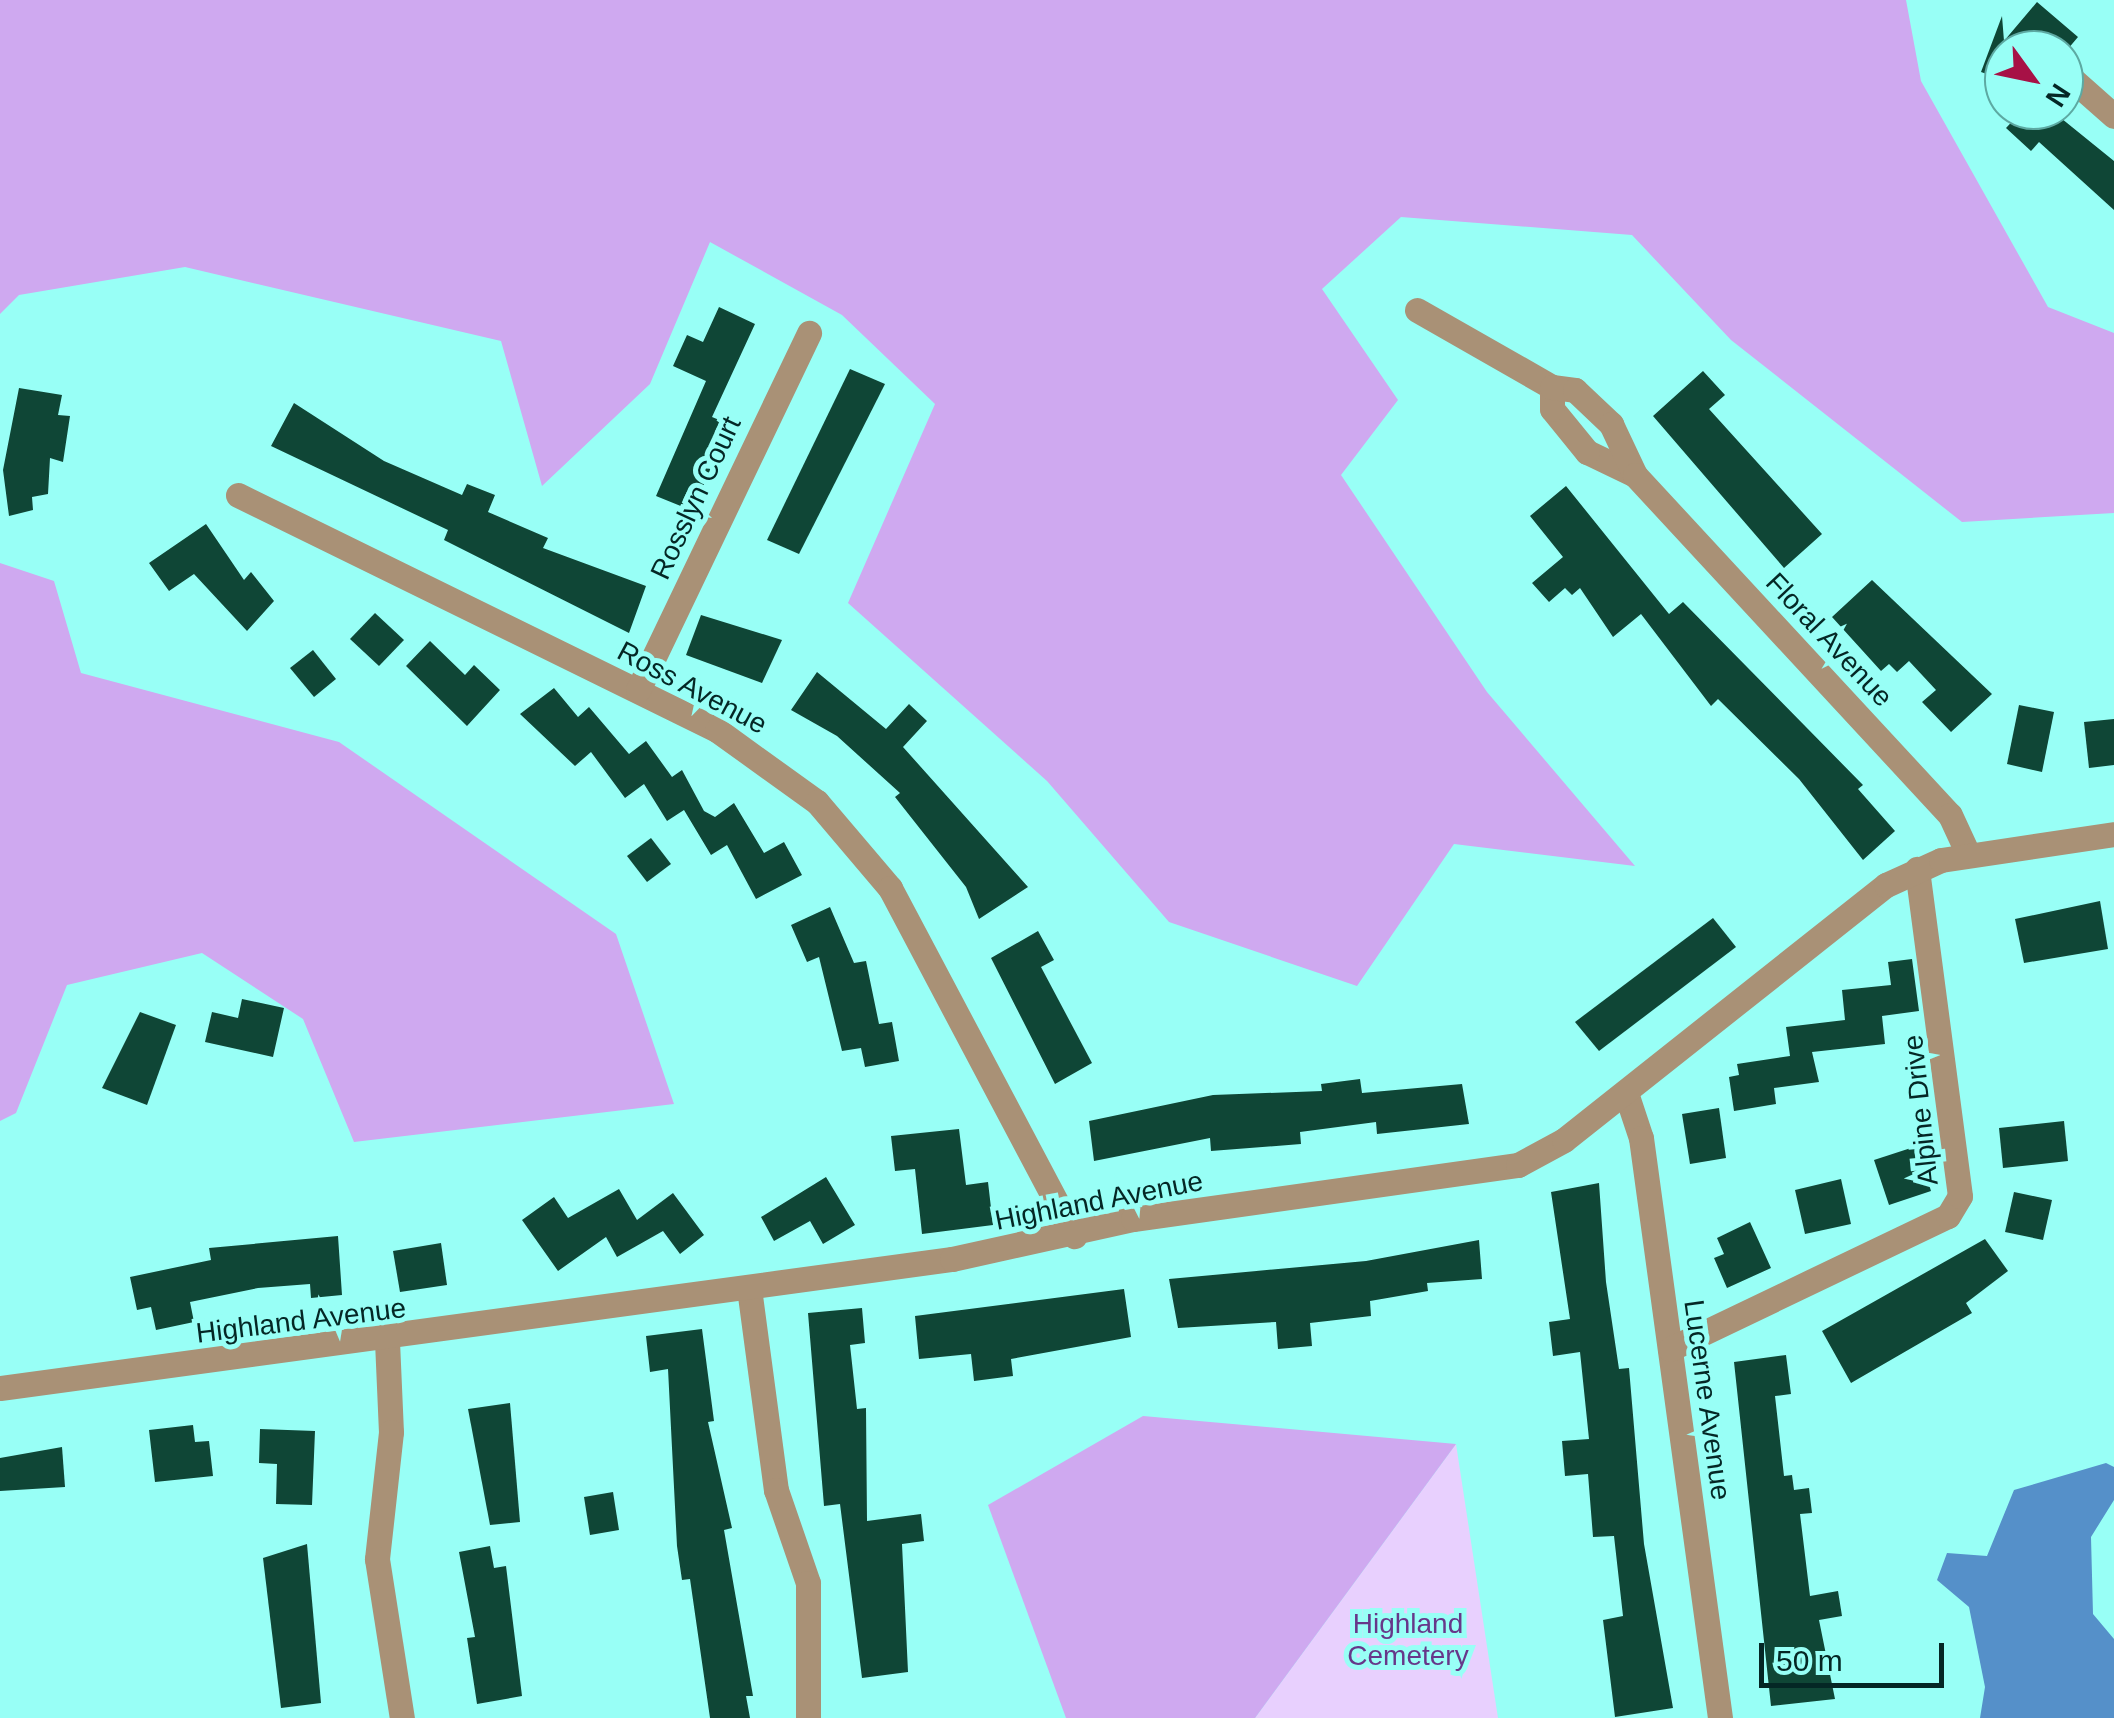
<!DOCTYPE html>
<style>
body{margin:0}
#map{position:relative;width:2114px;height:1718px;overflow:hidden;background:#98fff6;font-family:Arial,sans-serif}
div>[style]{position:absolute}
.green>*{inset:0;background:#e8d0fe}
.forest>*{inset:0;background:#cfa9f0}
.water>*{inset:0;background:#5590c9}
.building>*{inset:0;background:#0f4636}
.minor>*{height:25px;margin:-12.5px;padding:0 12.5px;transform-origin:12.5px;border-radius:12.5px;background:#a99176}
span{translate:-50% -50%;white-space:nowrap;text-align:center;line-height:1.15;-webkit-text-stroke:10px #98fff6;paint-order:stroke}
.street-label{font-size:28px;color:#042725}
.park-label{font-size:28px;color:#673789}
.north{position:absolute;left:1984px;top:30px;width:100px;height:100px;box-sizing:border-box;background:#98fff6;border:2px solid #5da9a2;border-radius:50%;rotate:123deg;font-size:28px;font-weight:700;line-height:40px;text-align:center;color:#042725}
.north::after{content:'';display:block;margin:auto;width:35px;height:45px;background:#a71146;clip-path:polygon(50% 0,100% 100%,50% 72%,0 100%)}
.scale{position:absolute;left:1759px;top:1643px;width:185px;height:45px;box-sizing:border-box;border:5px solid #042725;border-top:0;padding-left:12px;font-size:30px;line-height:35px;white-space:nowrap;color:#042725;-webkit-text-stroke:8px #98fff6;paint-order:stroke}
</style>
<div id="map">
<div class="green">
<div style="clip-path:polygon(1456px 1444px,1498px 1718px,1255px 1718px)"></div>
</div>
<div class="forest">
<div style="clip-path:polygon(0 0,1906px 0,1921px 81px,2048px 307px,2114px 333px,2114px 513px,1962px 522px,1731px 340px,1632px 235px,1401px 217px,1322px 289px,1398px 400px,1341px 475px,1487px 692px,1635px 866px,1454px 844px,1357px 986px,1169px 922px,1047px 781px,848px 603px,935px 404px,842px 315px,710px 242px,650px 384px,542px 486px,501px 341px,185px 267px,19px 295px,0 314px)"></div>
<div style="clip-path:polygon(0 563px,54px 581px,81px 673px,339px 742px,616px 934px,674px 1104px,354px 1142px,303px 1019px,202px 953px,67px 985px,16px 1113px,0 1121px)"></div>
<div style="clip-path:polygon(1143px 1416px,1456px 1444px,1255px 1718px,1066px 1718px,988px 1505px)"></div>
</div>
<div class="water">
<div style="clip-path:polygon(2106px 1463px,2114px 1467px,2114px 1500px,2091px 1537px,2093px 1614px,2114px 1639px,2114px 1718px,1980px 1718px,1985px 1687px,1969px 1607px,1937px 1580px,1947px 1553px,1987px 1556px,2014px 1490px)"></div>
</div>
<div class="building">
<div style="clip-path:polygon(2037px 2px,2078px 37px,2067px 50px,2004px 50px,2004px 80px,1981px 72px,2002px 16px,2004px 41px)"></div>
<div style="clip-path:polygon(2023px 110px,2051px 110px,2114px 161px,2114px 210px,2039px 142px,2031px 151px,2006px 128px)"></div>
<div style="clip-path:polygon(719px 307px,755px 324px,712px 417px,729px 424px,693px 511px,656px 496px,706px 381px,673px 366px,687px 335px,703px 342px)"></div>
<div style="clip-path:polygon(850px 369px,885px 384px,799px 554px,767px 540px)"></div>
<div style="clip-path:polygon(1703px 371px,1725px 395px,1709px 409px,1822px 534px,1784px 568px,1653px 416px)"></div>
<div style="clip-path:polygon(19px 388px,62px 395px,58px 415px,70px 416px,63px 462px,50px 458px,48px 494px,32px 497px,33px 510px,9px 516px,3px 470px)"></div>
<div style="clip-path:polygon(294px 403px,384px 461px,462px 495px,467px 484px,495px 495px,488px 512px,548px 538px,543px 548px,646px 586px,629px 633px,444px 540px,448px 530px,271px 446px)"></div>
<div style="clip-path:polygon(1566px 486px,1669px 614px,1683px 602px,1863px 785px,1858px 789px,1895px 831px,1863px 860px,1799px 779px,1718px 699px,1711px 706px,1641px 614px,1613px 637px,1580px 588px,1572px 595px,1565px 588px,1549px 602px,1532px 583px,1563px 557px,1530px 516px)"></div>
<div style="clip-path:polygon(206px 524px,244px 580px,251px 572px,274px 601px,247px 631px,194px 574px,169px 591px,149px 563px)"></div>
<div style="clip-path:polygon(1872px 580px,1992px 694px,1951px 732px,1922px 702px,1936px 690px,1909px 661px,1897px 672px,1889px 664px,1881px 671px,1832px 617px)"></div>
<div style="clip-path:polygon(375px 613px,404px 640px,379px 666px,350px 639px)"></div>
<div style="clip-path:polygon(701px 615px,782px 640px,762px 683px,686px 655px)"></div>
<div style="clip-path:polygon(430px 641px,465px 675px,474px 665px,500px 690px,467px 726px,406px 666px)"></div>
<div style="clip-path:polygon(313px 650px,336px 679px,314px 697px,290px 668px)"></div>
<div style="clip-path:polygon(817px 672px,886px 729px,909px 704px,927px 721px,903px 747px,1028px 887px,979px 919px,966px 887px,895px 797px,900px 793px,837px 736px,791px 710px)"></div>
<div style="clip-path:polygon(554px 688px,578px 717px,589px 707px,629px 754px,646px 741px,672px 777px,682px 770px,704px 811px,715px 817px,734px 803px,764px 853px,784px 842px,802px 875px,756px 899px,727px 845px,711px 855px,684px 810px,667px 821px,644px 784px,625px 798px,591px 752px,575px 766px,520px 714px)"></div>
<div style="clip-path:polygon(2019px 705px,2054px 712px,2042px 772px,2007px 764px)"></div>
<div style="clip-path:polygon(2114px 719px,2114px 765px,2089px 768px,2084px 722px)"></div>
<div style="clip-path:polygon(651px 838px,671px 864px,647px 882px,627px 856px)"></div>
<div style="clip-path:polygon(2100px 901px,2108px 949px,2024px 963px,2015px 919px)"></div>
<div style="clip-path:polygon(830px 907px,854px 963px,866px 961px,879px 1024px,892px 1022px,899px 1061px,865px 1067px,861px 1048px,842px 1051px,819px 957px,807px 962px,791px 925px)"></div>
<div style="clip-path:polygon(1713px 918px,1736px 947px,1599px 1051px,1575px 1022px)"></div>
<div style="clip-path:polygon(1038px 931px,1054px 960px,1041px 967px,1092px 1063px,1055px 1084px,991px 958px)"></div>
<div style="clip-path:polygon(1912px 959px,1919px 1011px,1882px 1016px,1885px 1044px,1812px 1052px,1819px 1082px,1774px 1088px,1776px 1104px,1734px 1111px,1729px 1077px,1739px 1075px,1737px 1064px,1790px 1056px,1786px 1027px,1845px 1020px,1842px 990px,1891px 985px,1888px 962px)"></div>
<div style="clip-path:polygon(242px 999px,284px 1008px,273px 1057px,205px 1042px,212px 1012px,238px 1018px)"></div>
<div style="clip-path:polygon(140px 1012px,176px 1025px,147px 1105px,102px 1088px)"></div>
<div style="clip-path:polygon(1360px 1079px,1362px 1093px,1462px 1084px,1469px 1124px,1377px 1134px,1376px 1122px,1300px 1132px,1301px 1144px,1211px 1151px,1210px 1138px,1094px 1161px,1089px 1121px,1213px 1095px,1322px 1091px,1321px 1084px)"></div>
<div style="clip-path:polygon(1719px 1108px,1726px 1158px,1690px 1164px,1682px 1114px)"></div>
<div style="clip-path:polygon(2064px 1121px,2068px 1161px,2003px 1168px,1999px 1128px)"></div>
<div style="clip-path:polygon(959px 1129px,966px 1185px,988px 1182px,993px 1225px,922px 1234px,915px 1169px,895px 1171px,891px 1136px)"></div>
<div style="clip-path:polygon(1917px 1146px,1931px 1191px,1889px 1205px,1874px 1160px)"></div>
<div style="clip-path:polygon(826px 1177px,855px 1225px,823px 1244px,810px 1221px,774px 1241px,761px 1217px)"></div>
<div style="clip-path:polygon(1841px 1179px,1851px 1224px,1805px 1234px,1795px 1190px)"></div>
<div style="clip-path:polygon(1599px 1183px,1606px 1282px,1619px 1369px,1629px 1368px,1644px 1544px,1673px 1708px,1615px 1717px,1603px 1620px,1623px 1616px,1614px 1536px,1593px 1537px,1588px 1474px,1565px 1476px,1562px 1441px,1589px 1439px,1580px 1352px,1553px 1356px,1549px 1322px,1570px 1319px,1551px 1192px)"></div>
<div style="clip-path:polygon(619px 1189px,637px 1220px,673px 1193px,704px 1235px,680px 1254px,663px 1231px,617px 1257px,606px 1237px,558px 1271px,522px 1220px,554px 1197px,568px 1218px)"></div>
<div style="clip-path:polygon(2014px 1192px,2052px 1200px,2043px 1240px,2005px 1232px)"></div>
<div style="clip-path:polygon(1750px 1222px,1771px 1268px,1727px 1288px,1714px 1258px,1724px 1254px,1717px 1238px)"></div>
<div style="clip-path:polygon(338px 1236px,342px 1295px,311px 1298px,310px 1284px,258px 1288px,190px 1302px,194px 1322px,156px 1330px,151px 1307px,137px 1310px,130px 1277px,211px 1260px,209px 1248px)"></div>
<div style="clip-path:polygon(1985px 1239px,2008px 1271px,1966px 1303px,1972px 1313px,1851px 1383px,1822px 1331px)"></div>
<div style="clip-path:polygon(1479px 1240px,1482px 1279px,1427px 1283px,1428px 1291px,1370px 1301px,1371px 1316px,1310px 1323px,1312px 1346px,1278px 1349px,1276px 1322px,1178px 1328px,1169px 1279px,1366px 1261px)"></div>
<div style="clip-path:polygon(441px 1243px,447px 1285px,400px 1292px,393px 1251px)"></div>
<div style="clip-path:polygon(1124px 1289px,1131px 1337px,1011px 1359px,1013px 1376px,974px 1381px,971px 1354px,919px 1359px,915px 1316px)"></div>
<div style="clip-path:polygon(862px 1308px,865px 1343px,850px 1345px,857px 1409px,866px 1408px,867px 1521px,921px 1514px,924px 1541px,902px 1544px,908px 1672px,862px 1678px,840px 1504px,824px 1506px,808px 1313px)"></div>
<div style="clip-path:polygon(702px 1329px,714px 1421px,708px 1422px,732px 1528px,724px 1530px,753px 1696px,746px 1696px,750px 1718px,710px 1718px,690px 1579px,682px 1580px,677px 1546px,668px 1369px,650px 1372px,646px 1336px)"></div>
<div style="clip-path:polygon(1786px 1355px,1791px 1394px,1775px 1396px,1784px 1476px,1792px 1475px,1794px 1490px,1809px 1488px,1812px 1513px,1800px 1514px,1810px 1596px,1838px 1591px,1842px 1616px,1819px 1620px,1835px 1699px,1771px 1706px,1734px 1362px)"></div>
<div style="clip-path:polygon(510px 1403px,520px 1522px,490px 1525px,468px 1409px)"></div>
<div style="clip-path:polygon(193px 1425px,195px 1442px,209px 1441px,213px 1476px,155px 1482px,149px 1430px)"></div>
<div style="clip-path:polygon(260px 1429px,315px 1431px,312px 1505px,276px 1504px,277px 1464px,259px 1463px)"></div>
<div style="clip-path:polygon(62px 1447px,65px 1487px,0 1491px,0 1458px)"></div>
<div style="clip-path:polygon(613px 1492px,619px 1530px,590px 1535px,584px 1497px)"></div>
<div style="clip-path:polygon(307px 1544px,321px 1703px,281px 1708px,263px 1558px)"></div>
<div style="clip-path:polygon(490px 1546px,494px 1568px,506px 1566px,522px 1696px,477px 1704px,467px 1638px,475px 1637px,459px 1552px)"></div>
</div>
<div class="minor">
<div style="left:2072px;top:79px;width:56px;rotate:41.4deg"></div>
<div style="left:1417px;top:310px;width:155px;rotate:29.7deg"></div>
<div style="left:1635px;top:475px;width:53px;rotate:-154.4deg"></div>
<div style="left:1587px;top:452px;width:55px;rotate:-129.1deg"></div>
<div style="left:1552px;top:409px;width:22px;rotate:-90deg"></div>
<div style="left:1552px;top:387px;width:23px;rotate:7deg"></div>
<div style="left:1575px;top:390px;width:50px;rotate:43.4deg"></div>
<div style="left:1611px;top:424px;width:56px;rotate:64.8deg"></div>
<div style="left:1635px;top:475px;width:463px;rotate:47.2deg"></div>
<div style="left:1950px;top:815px;width:43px;rotate:65.2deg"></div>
<div style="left:238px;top:495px;width:534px;rotate:26.13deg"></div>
<div style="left:717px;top:730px;width:123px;rotate:35.8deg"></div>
<div style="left:817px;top:802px;width:113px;rotate:49.7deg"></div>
<div style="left:890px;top:888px;width:394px;rotate:62.1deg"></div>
<div style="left:638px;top:690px;width:396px;rotate:-64.4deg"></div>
<div style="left:1626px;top:1093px;width:47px;rotate:71.6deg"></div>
<div style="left:1641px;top:1138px;width:585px;rotate:82.24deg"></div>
<div style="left:749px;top:1288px;width:204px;rotate:82.4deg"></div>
<div style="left:776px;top:1490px;width:98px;rotate:71deg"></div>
<div style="left:808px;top:1583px;width:135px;rotate:90deg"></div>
<div style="left:387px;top:1341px;width:91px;rotate:87.5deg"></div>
<div style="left:391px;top:1432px;width:128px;rotate:96.3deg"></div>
<div style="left:377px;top:1559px;width:161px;rotate:81.1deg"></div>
<div style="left:1670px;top:1349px;width:308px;rotate:-25.6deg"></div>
<div style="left:1948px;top:1216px;width:23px;rotate:-59deg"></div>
<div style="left:1960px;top:1196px;width:330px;rotate:-97.5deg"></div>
<div style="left:0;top:1388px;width:961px;rotate:-7.72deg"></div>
<div style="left:952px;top:1259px;width:185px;rotate:-12.5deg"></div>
<div style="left:1133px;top:1219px;width:389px;rotate:-8deg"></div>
<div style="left:1518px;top:1165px;width:52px;rotate:-28.5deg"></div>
<div style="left:1564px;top:1140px;width:411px;rotate:-38.4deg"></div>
<div style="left:1886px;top:885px;width:60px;rotate:-24.4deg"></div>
<div style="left:1941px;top:860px;width:175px;rotate:-8.5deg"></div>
</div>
<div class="street-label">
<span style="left:696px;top:498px;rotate:-65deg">Rosslyn Court</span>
<span style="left:1829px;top:640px;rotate:47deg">Floral Avenue</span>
<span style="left:692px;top:688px;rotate:28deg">Ross Avenue</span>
<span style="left:1921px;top:1110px;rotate:-96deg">Alpine Drive</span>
<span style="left:1099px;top:1201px;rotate:-11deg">Highland Avenue</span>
<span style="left:301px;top:1321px;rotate:-7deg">Highland Avenue</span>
<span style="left:1707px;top:1400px;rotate:82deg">Lucerne Avenue</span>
</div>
<div class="park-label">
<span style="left:1408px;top:1640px">Highland<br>Cemetery</span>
</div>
<div class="north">N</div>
<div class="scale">50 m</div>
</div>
